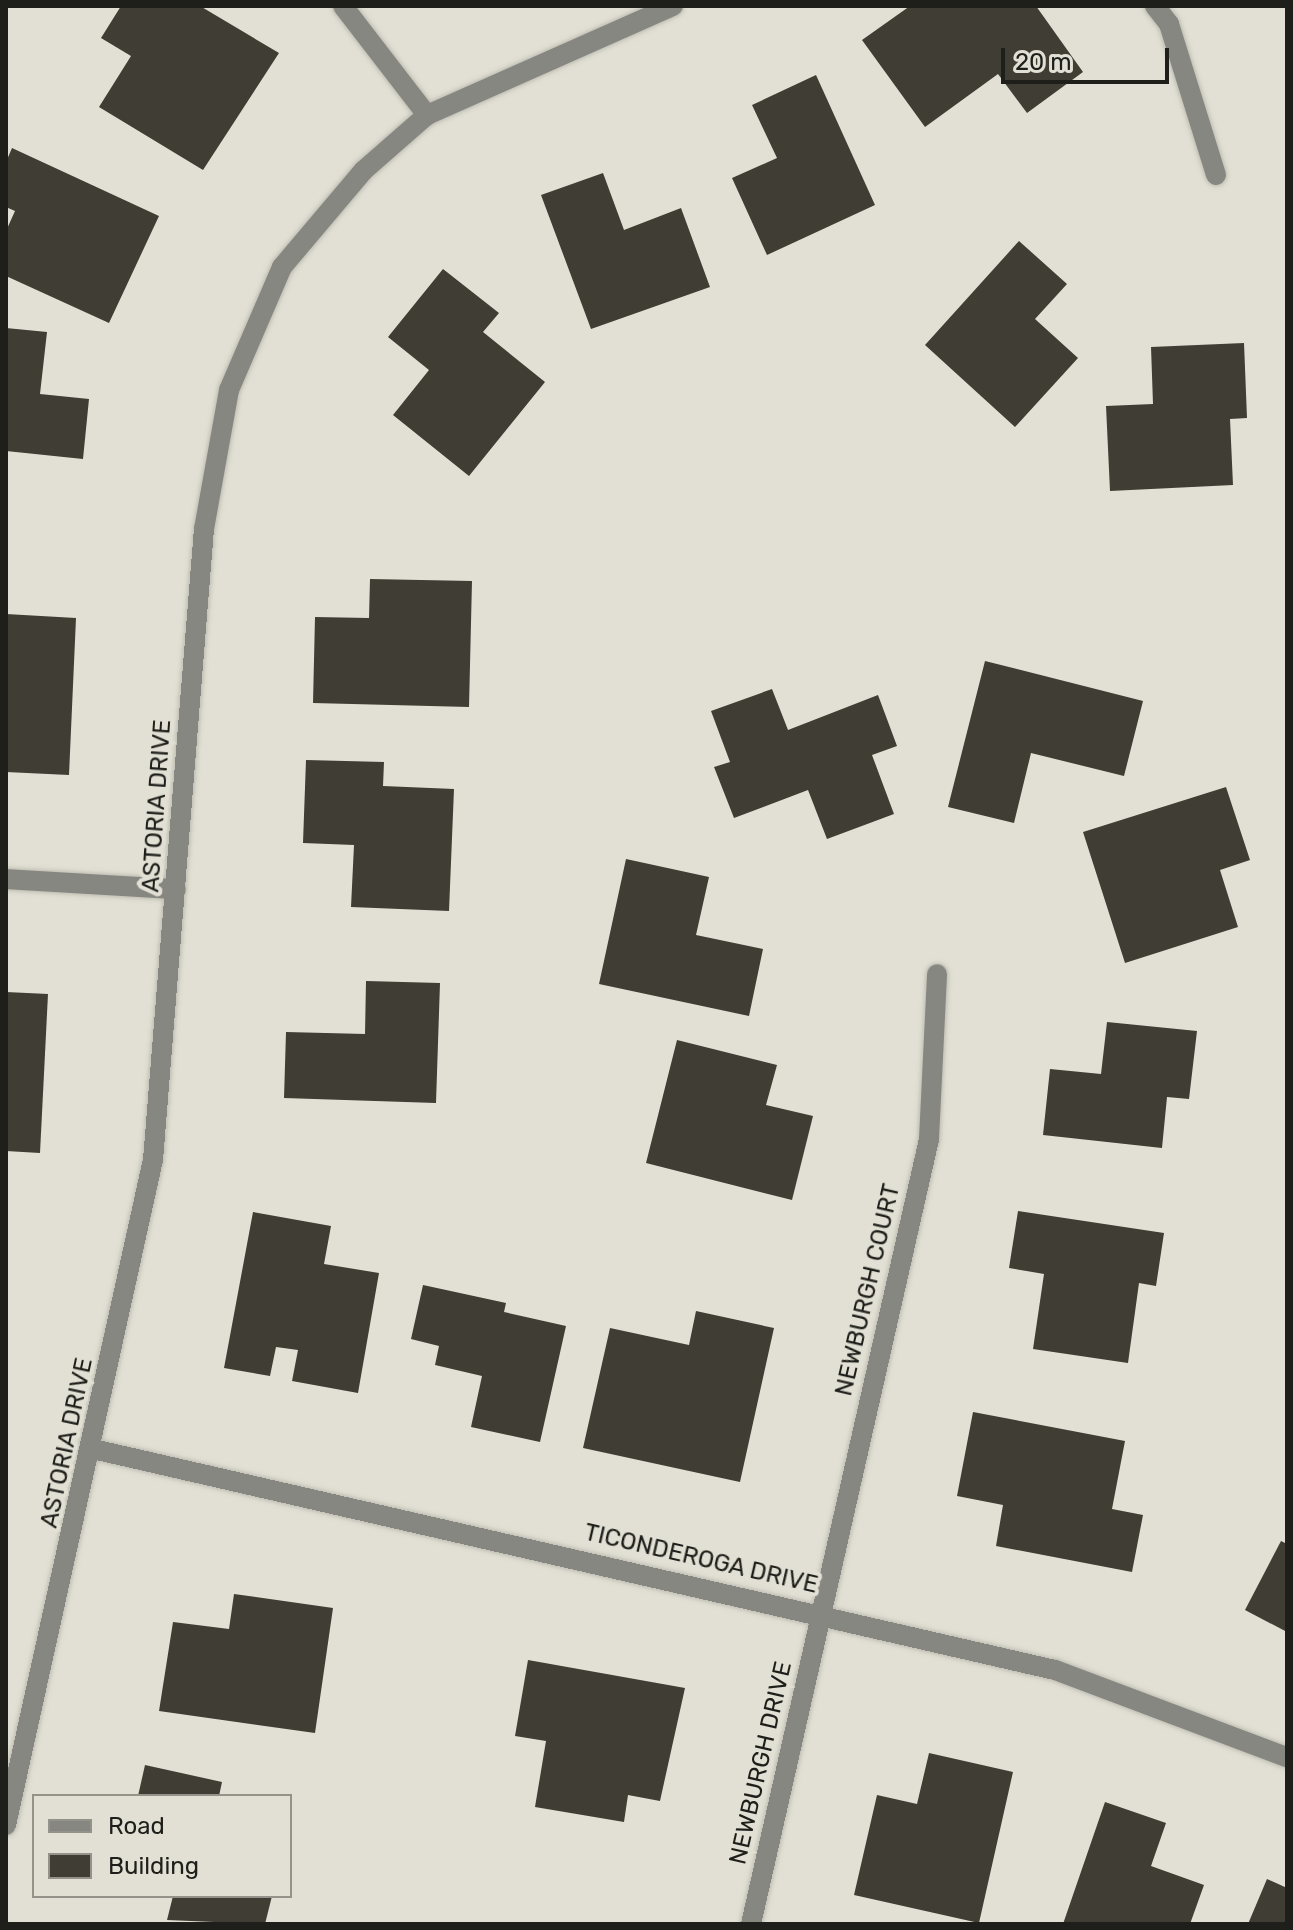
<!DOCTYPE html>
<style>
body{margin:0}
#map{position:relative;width:1293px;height:1930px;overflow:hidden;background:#e2e0d4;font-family:Rubik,sans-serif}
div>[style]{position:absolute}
.building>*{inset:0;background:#3f3d34}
.roads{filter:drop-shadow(0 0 2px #bfbdb3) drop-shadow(0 0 2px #bfbdb3)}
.minor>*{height:20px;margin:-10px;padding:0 10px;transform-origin:10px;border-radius:10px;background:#878782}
span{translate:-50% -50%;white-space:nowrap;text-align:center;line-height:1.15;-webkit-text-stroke:8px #e2e0d4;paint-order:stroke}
.street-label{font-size:24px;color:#1e1e1a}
.frame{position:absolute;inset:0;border:8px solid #1e1e1a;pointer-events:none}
.legend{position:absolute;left:32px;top:1794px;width:260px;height:104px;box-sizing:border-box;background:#e2e0d4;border:2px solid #94928a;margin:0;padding:10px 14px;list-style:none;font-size:24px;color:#1e1e1a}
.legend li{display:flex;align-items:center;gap:16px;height:40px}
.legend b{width:40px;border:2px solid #94928a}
.scale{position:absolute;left:1001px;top:48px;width:168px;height:36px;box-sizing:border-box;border:4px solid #1e1e1a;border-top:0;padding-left:10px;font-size:24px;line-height:28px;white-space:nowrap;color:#1e1e1a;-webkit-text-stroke:6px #e2e0d4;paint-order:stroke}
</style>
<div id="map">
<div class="building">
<div style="clip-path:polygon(121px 6px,200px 6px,279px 53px,203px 170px,99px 107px,131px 56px,101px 38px)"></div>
<div style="clip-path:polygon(910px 6px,1036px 6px,1083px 72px,1027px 113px,998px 74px,925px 127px,862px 40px)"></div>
<div style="clip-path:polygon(816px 75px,875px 205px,767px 255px,732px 178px,777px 158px,752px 105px)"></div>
<div style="clip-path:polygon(12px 148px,159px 216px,109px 323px,6px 276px,6px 231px,15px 211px,6px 207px,6px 162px)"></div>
<div style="clip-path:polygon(603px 173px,624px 230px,681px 208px,710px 287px,591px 329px,541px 195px)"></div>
<div style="clip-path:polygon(1019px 241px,1067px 284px,1035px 319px,1078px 358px,1015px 427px,925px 345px)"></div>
<div style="clip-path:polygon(443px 269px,499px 313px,483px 332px,545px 382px,469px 476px,393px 415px,429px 370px,388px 337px)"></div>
<div style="clip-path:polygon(6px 328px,47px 332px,40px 394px,89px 399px,83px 459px,6px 451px)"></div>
<div style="clip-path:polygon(1244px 343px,1247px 418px,1230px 419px,1233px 485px,1110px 491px,1106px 406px,1153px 404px,1151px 347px)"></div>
<div style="clip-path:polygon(370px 579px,472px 581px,469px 707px,313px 703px,315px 617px,369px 618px)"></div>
<div style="clip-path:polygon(6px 614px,76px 618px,69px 775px,6px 772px)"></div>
<div style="clip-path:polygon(985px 661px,1143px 701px,1124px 776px,1031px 753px,1014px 823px,948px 807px)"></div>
<div style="clip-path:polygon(772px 689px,788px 730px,878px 695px,897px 746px,872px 755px,894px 814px,827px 839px,808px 790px,734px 818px,714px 767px,730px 762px,711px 711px)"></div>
<div style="clip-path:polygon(306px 760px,384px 762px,383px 786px,454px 789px,449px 911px,351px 907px,354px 845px,303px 843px)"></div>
<div style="clip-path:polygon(1226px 787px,1250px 860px,1220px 870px,1238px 927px,1125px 963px,1083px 832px)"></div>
<div style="clip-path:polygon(626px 859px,709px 877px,696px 935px,763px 949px,749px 1016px,599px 984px)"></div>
<div style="clip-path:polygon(366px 981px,440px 983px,436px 1103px,284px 1098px,286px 1032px,365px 1034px)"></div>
<div style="clip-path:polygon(6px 992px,48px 994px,40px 1153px,6px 1151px)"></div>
<div style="clip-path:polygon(1107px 1022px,1197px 1031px,1189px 1099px,1167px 1097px,1162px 1148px,1043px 1135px,1050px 1069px,1101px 1074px)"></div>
<div style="clip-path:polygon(677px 1040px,777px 1065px,766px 1105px,813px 1116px,792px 1200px,646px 1163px)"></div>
<div style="clip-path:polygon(1018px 1211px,1164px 1233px,1156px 1286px,1139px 1283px,1128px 1363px,1033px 1349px,1044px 1274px,1009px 1268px)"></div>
<div style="clip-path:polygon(253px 1212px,331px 1226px,324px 1264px,379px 1273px,358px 1393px,292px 1381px,298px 1350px,276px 1347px,270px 1376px,224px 1368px)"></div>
<div style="clip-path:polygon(423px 1285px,506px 1303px,504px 1312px,566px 1326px,540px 1442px,471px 1427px,482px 1376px,435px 1365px,439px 1346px,411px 1339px)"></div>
<div style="clip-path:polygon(696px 1311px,774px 1328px,740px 1482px,583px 1448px,610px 1328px,689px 1345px)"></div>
<div style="clip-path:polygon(973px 1412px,1125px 1441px,1112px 1509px,1143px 1515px,1132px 1572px,996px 1546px,1003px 1505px,957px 1496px)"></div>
<div style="clip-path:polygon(1281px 1541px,1287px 1544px,1287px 1632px,1245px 1610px)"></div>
<div style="clip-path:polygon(234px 1594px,333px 1608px,315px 1733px,159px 1711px,173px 1622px,229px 1629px)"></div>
<div style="clip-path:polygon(528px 1660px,685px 1688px,660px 1801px,628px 1795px,624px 1822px,535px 1807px,546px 1741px,515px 1736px)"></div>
<div style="clip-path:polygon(929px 1753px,1013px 1772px,979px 1923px,854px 1895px,877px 1795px,917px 1804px)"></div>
<div style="clip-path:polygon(145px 1765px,222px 1782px,219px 1796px,138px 1796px)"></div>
<div style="clip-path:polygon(1105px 1802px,1166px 1823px,1151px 1866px,1204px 1885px,1190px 1924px,1063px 1924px)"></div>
<div style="clip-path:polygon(1267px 1879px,1287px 1888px,1287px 1924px,1248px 1924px)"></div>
<div style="clip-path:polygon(173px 1896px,272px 1896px,265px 1924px,167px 1920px)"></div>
</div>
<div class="roads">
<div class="minor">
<div style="left:343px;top:6px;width:138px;rotate:52.4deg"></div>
<div style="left:1155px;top:6px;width:23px;rotate:52deg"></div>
<div style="left:1169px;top:24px;width:158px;rotate:72.7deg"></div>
<div style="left:6px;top:879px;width:170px;rotate:3.4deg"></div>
<div style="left:93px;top:1449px;width:987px;rotate:12.94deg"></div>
<div style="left:1055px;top:1670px;width:248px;rotate:20.6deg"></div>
<div style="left:6px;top:1825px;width:681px;rotate:-77.54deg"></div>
<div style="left:153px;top:1160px;width:633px;rotate:-85.38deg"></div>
<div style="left:204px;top:529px;width:141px;rotate:-79.8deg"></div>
<div style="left:229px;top:390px;width:134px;rotate:-66.7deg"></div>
<div style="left:282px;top:267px;width:126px;rotate:-49.8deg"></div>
<div style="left:363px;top:171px;width:85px;rotate:-41.2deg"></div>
<div style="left:427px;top:115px;width:269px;rotate:-23.9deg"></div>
<div style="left:751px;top:1924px;width:805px;rotate:-77.22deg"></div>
<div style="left:929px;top:1139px;width:165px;rotate:-87.2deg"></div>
</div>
</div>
<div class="street-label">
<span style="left:157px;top:806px;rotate:-86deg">ASTORIA DRIVE</span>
<span style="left:868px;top:1290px;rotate:-77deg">NEWBURGH COURT</span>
<span style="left:67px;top:1443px;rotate:-78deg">ASTORIA DRIVE</span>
<span style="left:701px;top:1559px;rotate:13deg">TICONDEROGA DRIVE</span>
<span style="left:761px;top:1763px;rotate:-77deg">NEWBURGH DRIVE</span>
</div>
<div class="frame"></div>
<ul class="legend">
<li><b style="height:10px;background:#878782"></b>Road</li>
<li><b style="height:22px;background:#3f3d34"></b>Building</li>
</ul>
<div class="scale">20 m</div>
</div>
